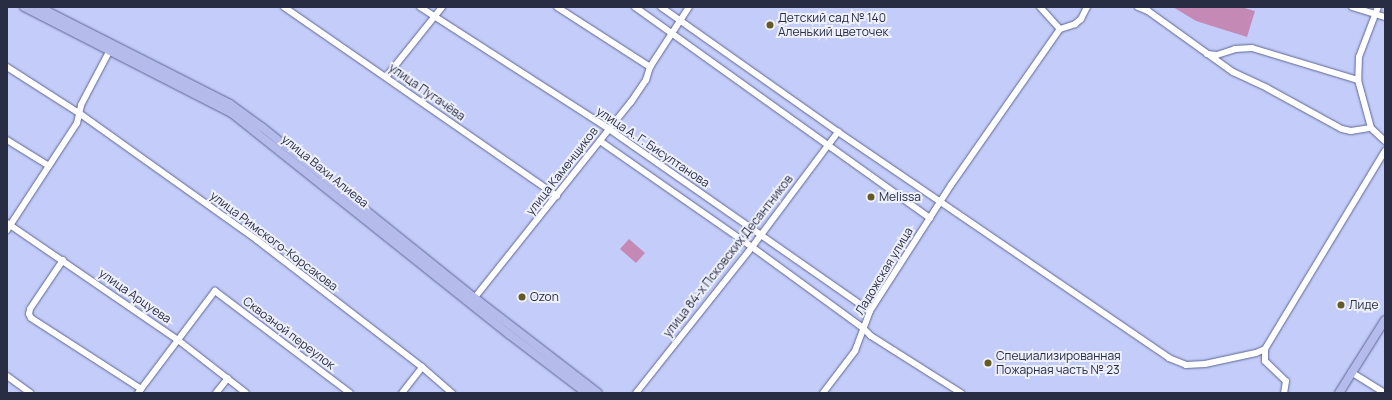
<!DOCTYPE html>
<meta charset="utf-8">
<style>
body{margin:0}
#map{position:relative;width:1392px;height:400px;overflow:hidden;background:#c4cdf9;font-family:Manrope,sans-serif}
div>[style]{position:absolute}
.green>*{inset:0;background:#c48ab5}
.roads{filter:drop-shadow(0 0 1px #5e6697) drop-shadow(0 0 1px #5e6697)}
.minor>*{height:6px;margin:-3px;padding:0 3px;transform-origin:3px;border-radius:3px;background:#fff}
.major>*{height:8px;margin:-4px;padding:0 4px;transform-origin:4px;border-radius:4px;background:#b5bcec}
.dots>*{width:11px;height:11px;translate:-50% -50%;box-sizing:border-box;border:2px solid #edf0fb;border-radius:50%}
span{translate:-50% -50%;white-space:nowrap;text-align:center;line-height:1.15;-webkit-text-stroke:4px #edf0fb;paint-order:stroke}
.poi-label{font-size:12px;color:#292d43}
.left{translate:0 -50%;text-align:left}
.street-label{font-size:12px;color:#292d43}
.frame{position:absolute;inset:0;border:8px solid #292d43;pointer-events:none}
</style>
<div id="map">
<div class="green">
<div style="clip-path:polygon(1173px 7px,1241px 7px,1255px 11px,1247px 37px,1196px 21px)"></div>
<div style="clip-path:polygon(629px 239px,645px 253px,636px 263px,620px 249px)"></div>
</div>
<div class="roads">
<div class="minor">
<div style="left:284px;top:7px;width:332px;rotate:34.7deg"></div>
<div style="left:420px;top:7px;width:225px;rotate:32.8deg"></div>
<div style="left:609px;top:129px;width:318px;rotate:34.9deg"></div>
<div style="left:557px;top:7px;width:111px;rotate:32.8deg"></div>
<div style="left:635px;top:7px;width:363px;rotate:35.6deg"></div>
<div style="left:661px;top:7px;width:217px;rotate:35.2deg"></div>
<div style="left:838px;top:132px;width:401px;rotate:34.3deg"></div>
<div style="left:1169px;top:358px;width:18px;rotate:22deg"></div>
<div style="left:1186px;top:365px;width:19px;rotate:-3deg"></div>
<div style="left:1205px;top:364px;width:52px;rotate:-12.2deg"></div>
<div style="left:1256px;top:353px;width:10px;rotate:-24deg"></div>
<div style="left:1265px;top:349px;width:232px;rotate:-58.8deg"></div>
<div style="left:1040px;top:7px;width:30px;rotate:48deg"></div>
<div style="left:1138px;top:7px;width:11px;rotate:22deg"></div>
<div style="left:1148px;top:11px;width:105px;rotate:35.7deg"></div>
<div style="left:1233px;top:72px;width:38px;rotate:25deg"></div>
<div style="left:1267px;top:88px;width:85px;rotate:28.7deg"></div>
<div style="left:1342px;top:129px;width:9px;rotate:13deg"></div>
<div style="left:1351px;top:131px;width:20px;rotate:-9deg"></div>
<div style="left:1352px;top:7px;width:34px;rotate:17deg"></div>
<div style="left:1378px;top:7px;width:53px;rotate:110.8deg"></div>
<div style="left:1359px;top:57px;width:23px;rotate:92deg"></div>
<div style="left:1358px;top:80px;width:50px;rotate:74.8deg"></div>
<div style="left:1371px;top:128px;width:19px;rotate:43deg"></div>
<div style="left:1207px;top:54px;width:10px;rotate:6deg"></div>
<div style="left:1217px;top:55px;width:19px;rotate:-18deg"></div>
<div style="left:1235px;top:49px;width:17px;rotate:-3deg"></div>
<div style="left:1252px;top:48px;width:111px;rotate:16.8deg"></div>
<div style="left:7px;top:67px;width:85px;rotate:32.6deg"></div>
<div style="left:79px;top:113px;width:219px;rotate:35.5deg"></div>
<div style="left:257px;top:240px;width:208px;rotate:37.6deg"></div>
<div style="left:422px;top:367px;width:40px;rotate:41deg"></div>
<div style="left:386px;top:77px;width:90px;rotate:-51.3deg"></div>
<div style="left:7px;top:140px;width:49px;rotate:31.8deg"></div>
<div style="left:600px;top:141px;width:185px;rotate:34.9deg"></div>
<div style="left:752px;top:247px;width:137px;rotate:36.1deg"></div>
<div style="left:863px;top:328px;width:11px;rotate:45deg"></div>
<div style="left:871px;top:336px;width:107px;rotate:32.3deg"></div>
<div style="left:7px;top:223px;width:207px;rotate:34.4deg"></div>
<div style="left:178px;top:340px;width:86px;rotate:37.9deg"></div>
<div style="left:7px;top:230px;width:128px;rotate:-56.8deg"></div>
<div style="left:77px;top:123px;width:18px;rotate:-77deg"></div>
<div style="left:81px;top:105px;width:62px;rotate:-62.2deg"></div>
<div style="left:63px;top:260px;width:59px;rotate:124deg"></div>
<div style="left:30px;top:309px;width:5px;rotate:101deg"></div>
<div style="left:29px;top:314px;width:4px;rotate:63deg"></div>
<div style="left:31px;top:318px;width:131px;rotate:32.8deg"></div>
<div style="left:472px;top:301px;width:255px;rotate:-51.4deg"></div>
<div style="left:631px;top:102px;width:27px;rotate:-56deg"></div>
<div style="left:646px;top:80px;width:14px;rotate:-73deg"></div>
<div style="left:650px;top:67px;width:72px;rotate:-57deg"></div>
<div style="left:1265px;top:349px;width:12px;rotate:90deg"></div>
<div style="left:1265px;top:361px;width:29px;rotate:44deg"></div>
<div style="left:1286px;top:381px;width:12px;rotate:99deg"></div>
<div style="left:1351px;top:372px;width:39px;rotate:32deg"></div>
<div style="left:7px;top:376px;width:29px;rotate:36deg"></div>
<div style="left:138px;top:393px;width:128px;rotate:-53deg"></div>
<div style="left:215px;top:291px;width:169px;rotate:37.1deg"></div>
<div style="left:216px;top:393px;width:19px;rotate:-51deg"></div>
<div style="left:402px;top:393px;width:33px;rotate:-52deg"></div>
<div style="left:636px;top:393px;width:186px;rotate:-51.5deg"></div>
<div style="left:752px;top:247px;width:144px;rotate:-53.2deg"></div>
<div style="left:823px;top:393px;width:53px;rotate:-52.7deg"></div>
<div style="left:855px;top:351px;width:43px;rotate:-69.4deg"></div>
<div style="left:870px;top:311px;width:150px;rotate:-57.3deg"></div>
<div style="left:951px;top:185px;width:190px;rotate:-55.1deg"></div>
<div style="left:1060px;top:29px;width:16px;rotate:-18deg"></div>
<div style="left:1075px;top:24px;width:8px;rotate:-40deg"></div>
<div style="left:1081px;top:19px;width:13px;rotate:-63deg"></div>
</div>
<div class="major">
<div style="left:24px;top:7px;width:235px;rotate:27.1deg"></div>
<div style="left:233px;top:114px;width:354px;rotate:38.6deg"></div>
<div style="left:510px;top:335px;width:96px;rotate:37.3deg"></div>
<div style="left:39px;top:7px;width:214px;rotate:26.9deg"></div>
<div style="left:230px;top:104px;width:39px;rotate:36deg"></div>
<div style="left:262px;top:127px;width:273px;rotate:38.8deg"></div>
<div style="left:475px;top:298px;width:155px;rotate:37.7deg"></div>
<div style="left:1339px;top:393px;width:86px;rotate:-57.8deg"></div>
</div>
</div>
<div class="dots">
<div style="left:770px;top:25px;background:#655926"></div>
<div style="left:871px;top:197px;background:#655926"></div>
<div style="left:522px;top:297px;background:#655926"></div>
<div style="left:1341px;top:305px;background:#655926"></div>
<div style="left:988px;top:363px;background:#655926"></div>
</div>
<div class="poi-label">
<span class="left" style="left:778px;top:25px">Детский сад № 140<br>Аленький цветочек</span>
<span class="left" style="left:879px;top:197px">Melissa</span>
<span class="left" style="left:530px;top:297px">Ozon</span>
<span class="left" style="left:1349px;top:305px">Лиде</span>
<span class="left" style="left:996px;top:363px">Специализированная<br>Пожарная часть № 23</span>
</div>
<div class="street-label">
<span style="left:427px;top:92px;rotate:35deg">улица Пугачёва</span>
<span style="left:653px;top:147px;rotate:34deg">улица А. Г. Бисултанова</span>
<span style="left:325px;top:171px;rotate:39deg">улица Вахи Алиева</span>
<span style="left:562px;top:171px;rotate:-52deg">улица Каменщиков</span>
<span style="left:274px;top:241px;rotate:37deg">улица Римского-Корсакова</span>
<span style="left:728px;top:256px;rotate:-52deg">улица 84-х Псковских Десантников</span>
<span style="left:884px;top:271px;rotate:-59deg">Ладожская улица</span>
<span style="left:135px;top:296px;rotate:35deg">улица Арцуева</span>
<span style="left:289px;top:333px;rotate:37deg">Сквозной переулок</span>
</div>
<div class="frame"></div>
</div>
